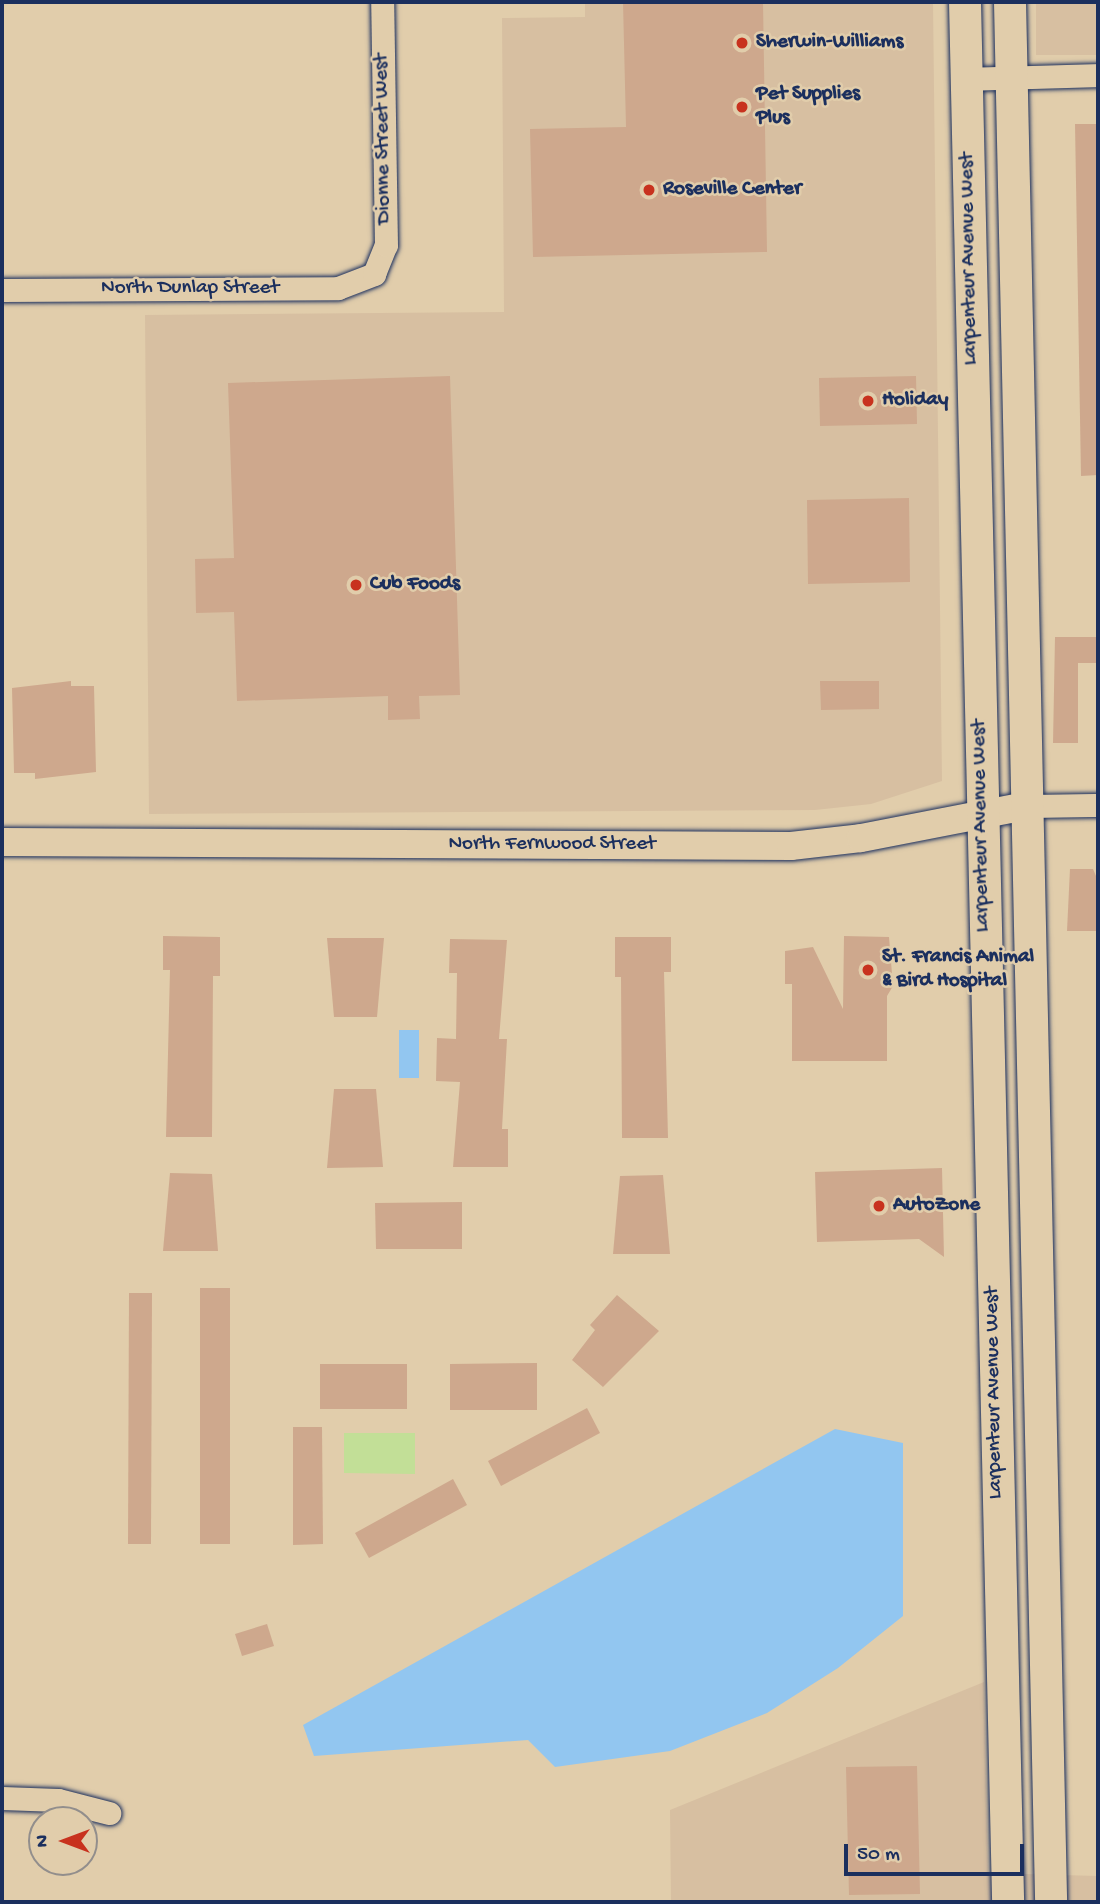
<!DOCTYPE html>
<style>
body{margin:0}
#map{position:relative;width:1100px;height:1904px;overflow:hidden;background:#e1cdab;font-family:"Gochi Hand",sans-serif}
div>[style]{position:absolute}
.built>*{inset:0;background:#d7bfa1}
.green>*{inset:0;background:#c2df97}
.water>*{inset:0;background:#92c6f0}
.building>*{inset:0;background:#cea88d}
.roads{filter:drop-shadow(0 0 2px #1b2f5e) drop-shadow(0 0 2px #1b2f5e)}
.minor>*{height:23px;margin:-11.5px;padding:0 11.5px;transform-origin:11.5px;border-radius:11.5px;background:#e1cdab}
.tertiary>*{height:28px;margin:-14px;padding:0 14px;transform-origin:14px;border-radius:14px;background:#e1cdab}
.secondary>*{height:32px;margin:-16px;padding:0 16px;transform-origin:16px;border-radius:16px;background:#e1cdab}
.dots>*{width:19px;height:19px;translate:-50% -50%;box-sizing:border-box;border:4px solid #e1cdab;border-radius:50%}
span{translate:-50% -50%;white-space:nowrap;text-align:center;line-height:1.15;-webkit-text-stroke:5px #e1cdab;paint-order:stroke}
.poi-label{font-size:21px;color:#1b2f5e;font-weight:700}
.left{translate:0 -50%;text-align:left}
.street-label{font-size:21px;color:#1b2f5e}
.frame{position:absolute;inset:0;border:4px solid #1b2f5e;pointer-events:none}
.north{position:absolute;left:28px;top:1806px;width:70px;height:70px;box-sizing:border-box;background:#e1cdab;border:2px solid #928e8c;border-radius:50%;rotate:270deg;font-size:19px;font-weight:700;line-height:28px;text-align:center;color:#1b2f5e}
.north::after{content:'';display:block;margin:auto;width:24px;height:32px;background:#c8321e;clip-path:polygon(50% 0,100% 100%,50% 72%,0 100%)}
.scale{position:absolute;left:844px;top:1844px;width:180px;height:32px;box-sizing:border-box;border:4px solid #1b2f5e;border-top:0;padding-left:9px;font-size:21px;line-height:24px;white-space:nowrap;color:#1b2f5e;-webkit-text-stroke:5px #e1cdab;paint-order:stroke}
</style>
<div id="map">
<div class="built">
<div style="clip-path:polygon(585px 2px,933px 2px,942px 781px,871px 804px,815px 810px,149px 814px,145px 315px,504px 312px,502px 18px,585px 17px)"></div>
<div style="clip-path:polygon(1036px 2px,1098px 2px,1098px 55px,1036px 55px)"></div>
<div style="clip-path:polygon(984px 1682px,988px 1873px,1098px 1876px,1098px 1902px,671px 1902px,670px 1810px)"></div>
</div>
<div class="green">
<div style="clip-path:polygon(344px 1433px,415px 1433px,415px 1474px,344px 1473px)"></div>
</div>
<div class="water">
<div style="clip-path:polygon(399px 1030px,419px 1030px,419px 1078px,399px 1078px)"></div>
<div style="clip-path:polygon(835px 1429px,903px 1443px,903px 1616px,838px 1668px,767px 1713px,670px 1751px,555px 1767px,528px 1740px,314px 1756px,303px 1725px)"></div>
</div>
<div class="building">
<div style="clip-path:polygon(623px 2px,763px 2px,767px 252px,533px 257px,530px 129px,626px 127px)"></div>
<div style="clip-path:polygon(1075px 124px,1098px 124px,1098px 475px,1081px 476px)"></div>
<div style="clip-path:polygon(450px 376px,460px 695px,419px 696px,420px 719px,388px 720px,388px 696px,237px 701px,234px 612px,196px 613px,195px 559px,234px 558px,228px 383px)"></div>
<div style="clip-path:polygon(916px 376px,917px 424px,820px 426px,819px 378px)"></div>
<div style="clip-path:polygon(909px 498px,910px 582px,808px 584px,807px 500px)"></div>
<div style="clip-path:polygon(1055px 637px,1098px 637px,1098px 663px,1078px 663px,1078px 743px,1053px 743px)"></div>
<div style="clip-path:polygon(71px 681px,71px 686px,94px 686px,96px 772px,35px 779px,35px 773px,14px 773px,12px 688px)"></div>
<div style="clip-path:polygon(820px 681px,879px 681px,879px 709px,821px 710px)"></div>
<div style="clip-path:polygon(1070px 869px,1093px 869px,1096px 876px,1097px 931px,1067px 931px)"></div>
<div style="clip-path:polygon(163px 936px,220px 937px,220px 976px,213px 976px,212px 1137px,166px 1137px,170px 970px,163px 970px)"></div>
<div style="clip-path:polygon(844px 936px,889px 937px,893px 986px,887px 996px,887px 1061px,792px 1061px,792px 984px,785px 984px,785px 951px,813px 947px,843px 1009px)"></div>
<div style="clip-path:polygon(615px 937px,671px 937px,671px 972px,664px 972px,668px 1138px,622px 1138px,621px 977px,615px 977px)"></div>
<div style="clip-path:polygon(327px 938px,384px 938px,377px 1017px,334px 1017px)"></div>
<div style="clip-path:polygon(450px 939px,507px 940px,499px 1039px,507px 1039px,502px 1129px,508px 1129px,508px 1167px,453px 1167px,460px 1082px,436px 1081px,437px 1038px,456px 1039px,457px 973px,449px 973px)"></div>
<div style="clip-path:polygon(334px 1089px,376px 1089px,383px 1167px,327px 1168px)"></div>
<div style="clip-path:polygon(942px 1168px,944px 1257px,919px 1239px,817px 1242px,815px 1172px)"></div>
<div style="clip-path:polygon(170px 1173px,212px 1174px,218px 1251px,163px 1251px)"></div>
<div style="clip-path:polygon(663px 1175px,670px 1254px,613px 1254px,620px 1176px)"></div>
<div style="clip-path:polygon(462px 1202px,462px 1249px,376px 1249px,375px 1203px)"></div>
<div style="clip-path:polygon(200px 1288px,230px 1288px,230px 1544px,200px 1544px)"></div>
<div style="clip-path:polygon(129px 1293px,152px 1293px,151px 1544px,128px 1544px)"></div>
<div style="clip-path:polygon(617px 1295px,659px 1331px,603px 1387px,572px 1360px,595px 1330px,590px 1325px)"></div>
<div style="clip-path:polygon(537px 1363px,537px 1410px,450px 1410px,450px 1364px)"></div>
<div style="clip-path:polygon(320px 1364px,407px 1364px,407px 1409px,320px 1409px)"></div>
<div style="clip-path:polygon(587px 1408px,600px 1433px,501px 1486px,488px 1461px)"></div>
<div style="clip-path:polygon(293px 1427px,322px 1427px,323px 1544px,293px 1545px)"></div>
<div style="clip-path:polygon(453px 1479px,467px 1505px,369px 1558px,355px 1533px)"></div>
<div style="clip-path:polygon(267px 1624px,274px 1646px,242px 1656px,235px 1634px)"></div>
<div style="clip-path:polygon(917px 1766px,920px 1894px,849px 1895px,846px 1767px)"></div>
</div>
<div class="roads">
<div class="minor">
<div style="left:966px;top:79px;width:132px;rotate:-1.7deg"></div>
<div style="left:2px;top:290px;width:336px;rotate:-0.3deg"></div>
<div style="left:338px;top:288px;width:39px;rotate:-21deg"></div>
<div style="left:374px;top:274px;width:31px;rotate:-68deg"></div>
<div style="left:386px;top:245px;width:243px;rotate:-90.9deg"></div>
<div style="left:1025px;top:806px;width:73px;rotate:-0.8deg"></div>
<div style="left:2px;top:1798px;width:56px;rotate:2deg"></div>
<div style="left:58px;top:1800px;width:53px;rotate:14.3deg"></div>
</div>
<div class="tertiary">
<div style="left:2px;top:842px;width:789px;rotate:0.29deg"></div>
<div style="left:791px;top:846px;width:70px;rotate:-6.5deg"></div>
<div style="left:861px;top:838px;width:167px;rotate:-11deg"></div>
</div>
<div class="secondary">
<div style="left:965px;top:2px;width:1900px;rotate:88.7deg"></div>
<div style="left:1010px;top:2px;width:1900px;rotate:88.76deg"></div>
</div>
</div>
<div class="dots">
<div style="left:742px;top:43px;background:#c8321e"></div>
<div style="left:742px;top:107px;background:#c8321e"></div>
<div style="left:649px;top:190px;background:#c8321e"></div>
<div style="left:868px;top:401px;background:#c8321e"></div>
<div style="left:356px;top:585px;background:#c8321e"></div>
<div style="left:868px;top:970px;background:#c8321e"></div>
<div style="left:879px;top:1206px;background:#c8321e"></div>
</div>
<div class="poi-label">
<span class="left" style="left:756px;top:43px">Sherwin-Williams</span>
<span class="left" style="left:756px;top:107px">Pet Supplies<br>Plus</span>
<span class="left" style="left:663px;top:190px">Roseville Center</span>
<span class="left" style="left:882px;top:401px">Holiday</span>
<span class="left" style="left:370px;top:585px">Cub Foods</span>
<span class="left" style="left:882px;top:970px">St. Francis Animal<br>&amp; Bird Hospital</span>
<span class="left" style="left:893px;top:1206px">AutoZone</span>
</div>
<div class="street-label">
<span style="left:384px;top:139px;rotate:-91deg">Dionne Street West</span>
<span style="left:970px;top:259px;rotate:-91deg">Larpenteur Avenue West</span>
<span style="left:190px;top:289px">North Dunlap Street</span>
<span style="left:982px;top:826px;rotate:-91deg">Larpenteur Avenue West</span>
<span style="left:552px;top:845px">North Fernwood Street</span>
<span style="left:995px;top:1393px;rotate:-91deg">Larpenteur Avenue West</span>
</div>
<div class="frame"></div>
<div class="north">N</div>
<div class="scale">50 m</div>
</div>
